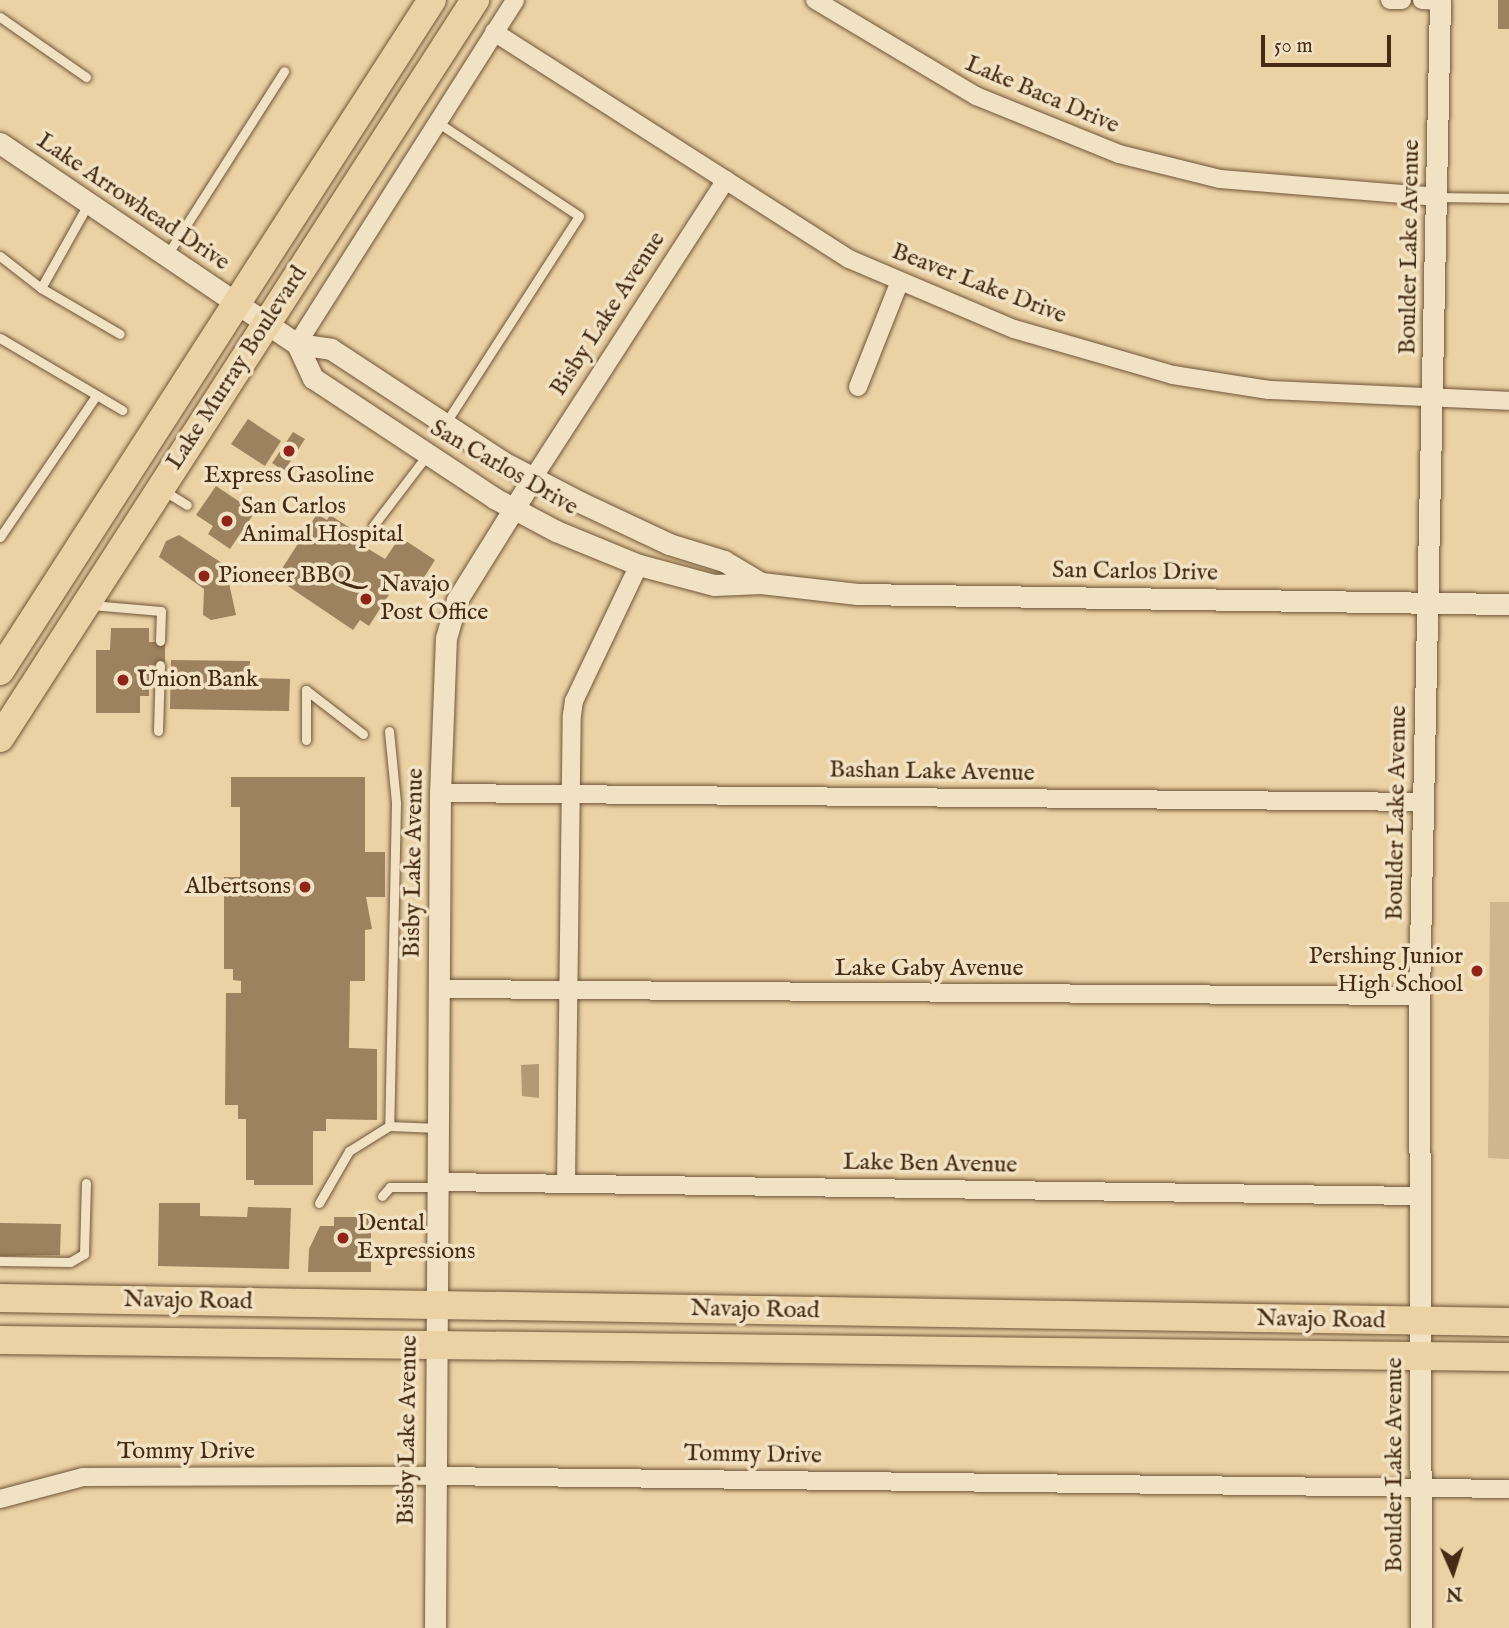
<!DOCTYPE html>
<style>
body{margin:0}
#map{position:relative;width:1509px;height:1628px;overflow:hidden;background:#ebd2a5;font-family:"IM FELL English",serif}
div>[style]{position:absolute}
.green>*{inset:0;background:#cfb68c}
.water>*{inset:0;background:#b39974}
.building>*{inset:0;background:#9c825f}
.roads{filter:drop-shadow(0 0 2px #6f5538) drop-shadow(0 0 2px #6f5538)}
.service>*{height:9px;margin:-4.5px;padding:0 4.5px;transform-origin:4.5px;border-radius:4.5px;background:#f2e2c4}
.minor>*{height:18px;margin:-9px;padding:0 9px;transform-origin:9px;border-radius:9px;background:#f2e2c4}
.tertiary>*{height:21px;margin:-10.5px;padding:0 10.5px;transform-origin:10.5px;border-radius:10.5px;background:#f2e2c4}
.primary>*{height:28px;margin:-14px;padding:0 14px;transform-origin:14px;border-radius:14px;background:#ebd2a5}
.dots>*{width:19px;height:19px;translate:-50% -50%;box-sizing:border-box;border:4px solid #f2e2c4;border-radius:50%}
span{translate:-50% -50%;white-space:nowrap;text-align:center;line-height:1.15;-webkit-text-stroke:7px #f2e2c4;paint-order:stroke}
.street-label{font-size:24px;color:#462b14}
.poi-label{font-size:24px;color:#462b14}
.left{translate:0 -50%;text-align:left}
.right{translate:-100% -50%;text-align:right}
.north{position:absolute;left:1418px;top:1537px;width:70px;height:70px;-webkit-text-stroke:5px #f2e2c4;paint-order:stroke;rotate:177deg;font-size:19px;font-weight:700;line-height:28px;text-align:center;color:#462b14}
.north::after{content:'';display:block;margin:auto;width:24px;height:32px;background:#462b14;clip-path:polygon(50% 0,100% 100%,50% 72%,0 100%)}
.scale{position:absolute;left:1261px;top:35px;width:130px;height:32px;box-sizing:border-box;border:4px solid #462b14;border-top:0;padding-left:9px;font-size:21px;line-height:24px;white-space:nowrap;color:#462b14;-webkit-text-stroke:5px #f2e2c4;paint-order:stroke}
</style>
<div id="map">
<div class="green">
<div style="clip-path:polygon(1490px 902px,1509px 902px,1509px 1159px,1488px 1158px)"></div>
</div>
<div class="water">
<div style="clip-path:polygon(539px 1064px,539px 1098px,522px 1096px,521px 1065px)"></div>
</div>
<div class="building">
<div style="clip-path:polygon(1498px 0,1509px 0,1509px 29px,1498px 29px)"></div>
<div style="clip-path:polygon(248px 419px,281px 441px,265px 466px,231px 444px)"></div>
<div style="clip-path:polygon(293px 432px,305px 439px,284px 471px,272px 463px)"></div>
<div style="clip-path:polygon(216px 486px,255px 512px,230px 549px,208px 534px,213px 526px,196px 515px)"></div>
<div style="clip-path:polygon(317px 514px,327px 520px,330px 515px,361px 535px,357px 542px,385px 559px,400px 537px,435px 560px,414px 593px,397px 582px,369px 626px,360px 620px,353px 630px,276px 578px)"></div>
<div style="clip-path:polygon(179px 535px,225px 565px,236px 615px,211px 620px,203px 615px,204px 589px,159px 557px,166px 541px)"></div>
<div style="clip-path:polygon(111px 628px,149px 628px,149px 642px,165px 642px,165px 665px,149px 665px,149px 696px,140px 696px,140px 713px,96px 713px,96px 650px,110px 650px)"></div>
<div style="clip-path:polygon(171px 660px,250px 661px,249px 678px,290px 679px,289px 711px,170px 709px)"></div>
<div style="clip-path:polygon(231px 777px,365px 777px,365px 852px,385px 852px,385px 897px,366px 897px,372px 929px,365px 930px,365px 981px,350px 981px,349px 1048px,377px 1049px,377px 1120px,326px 1119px,326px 1131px,313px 1131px,313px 1185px,254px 1185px,254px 1180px,246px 1180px,246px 1119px,238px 1119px,238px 1105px,225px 1105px,226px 993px,241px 993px,241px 981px,233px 980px,233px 969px,224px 969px,224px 877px,240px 877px,240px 807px,231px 807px)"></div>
<div style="clip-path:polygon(159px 1203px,200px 1203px,200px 1216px,247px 1217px,248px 1207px,291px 1208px,289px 1269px,158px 1266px)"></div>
<div style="clip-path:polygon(334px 1217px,371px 1217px,371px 1272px,308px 1272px,309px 1249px,320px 1226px,334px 1226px)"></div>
<div style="clip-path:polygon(0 1223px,61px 1224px,60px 1255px,0 1256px)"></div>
</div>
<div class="roads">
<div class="service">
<div style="left:0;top:17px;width:105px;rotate:34.9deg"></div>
<div style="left:437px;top:122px;width:170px;rotate:33.5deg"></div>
<div style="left:579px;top:216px;width:247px;rotate:122.8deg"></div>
<div style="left:1438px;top:197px;width:71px;rotate:0.8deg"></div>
<div style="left:87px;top:206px;width:94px;rotate:119.3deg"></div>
<div style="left:41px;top:288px;width:91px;rotate:30.2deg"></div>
<div style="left:167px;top:255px;width:218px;rotate:-57.5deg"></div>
<div style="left:0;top:256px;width:52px;rotate:38deg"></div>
<div style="left:0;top:338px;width:142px;rotate:30.5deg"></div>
<div style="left:163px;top:490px;width:28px;rotate:32deg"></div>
<div style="left:373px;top:526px;width:89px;rotate:-52.7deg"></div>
<div style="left:0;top:537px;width:171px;rotate:-55.8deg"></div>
<div style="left:91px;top:605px;width:70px;rotate:4.9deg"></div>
<div style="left:161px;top:611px;width:30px;rotate:92deg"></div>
<div style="left:158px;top:731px;width:66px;rotate:-88.3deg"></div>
<div style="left:389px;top:731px;width:72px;rotate:84.4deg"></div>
<div style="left:396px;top:803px;width:323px;rotate:91.2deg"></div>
<div style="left:389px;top:1126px;width:49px;rotate:2.3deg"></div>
<div style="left:306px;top:740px;width:50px;rotate:-90deg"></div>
<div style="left:306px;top:690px;width:72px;rotate:37.7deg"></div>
<div style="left:382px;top:1196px;width:12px;rotate:-48deg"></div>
<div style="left:390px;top:1187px;width:48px"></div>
<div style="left:319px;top:1203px;width:60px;rotate:-60deg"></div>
<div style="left:349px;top:1151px;width:47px;rotate:-32deg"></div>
<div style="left:0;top:1261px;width:70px;rotate:0.8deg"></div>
<div style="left:70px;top:1262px;width:16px;rotate:-30deg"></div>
<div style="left:84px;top:1254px;width:71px;rotate:-88.4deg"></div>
</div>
<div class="minor">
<div style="left:815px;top:0;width:187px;rotate:30.8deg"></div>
<div style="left:976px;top:96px;width:154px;rotate:22.1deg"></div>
<div style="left:1119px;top:154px;width:104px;rotate:13.9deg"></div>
<div style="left:1220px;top:179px;width:219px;rotate:4.7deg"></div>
<div style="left:1390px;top:0;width:12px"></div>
<div style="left:1422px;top:0;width:18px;rotate:3deg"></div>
<div style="left:494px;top:32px;width:421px;rotate:32.6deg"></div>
<div style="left:849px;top:259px;width:179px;rotate:23deg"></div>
<div style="left:1014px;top:329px;width:166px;rotate:16.1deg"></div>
<div style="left:1173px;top:375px;width:97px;rotate:8.9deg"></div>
<div style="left:1269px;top:390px;width:240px;rotate:2.6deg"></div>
<div style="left:297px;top:344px;width:407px;rotate:-57.6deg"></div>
<div style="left:858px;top:387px;width:114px;rotate:-68.4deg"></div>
<div style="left:533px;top:478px;width:355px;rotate:-57.1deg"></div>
<div style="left:440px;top:793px;width:984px;rotate:0.52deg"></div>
<div style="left:439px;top:989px;width:980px;rotate:0.41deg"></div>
<div style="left:440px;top:1182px;width:980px;rotate:0.82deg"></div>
<div style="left:566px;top:1184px;width:469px;rotate:-89.3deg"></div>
<div style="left:572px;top:715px;width:14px;rotate:-82deg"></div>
<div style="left:574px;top:701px;width:151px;rotate:-64.5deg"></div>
<div style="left:0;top:1499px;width:86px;rotate:-14.8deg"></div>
<div style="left:83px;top:1477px;width:350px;rotate:-0.2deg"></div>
<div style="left:433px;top:1476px;width:1076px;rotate:0.69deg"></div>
</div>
<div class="tertiary">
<div style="left:0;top:143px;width:359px;rotate:34.1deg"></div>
<div style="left:297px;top:344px;width:34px;rotate:8deg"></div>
<div style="left:331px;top:349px;width:206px;rotate:33.3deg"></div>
<div style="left:503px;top:462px;width:89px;rotate:27.4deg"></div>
<div style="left:582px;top:503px;width:96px;rotate:25.2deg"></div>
<div style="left:669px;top:544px;width:58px;rotate:17.2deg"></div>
<div style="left:724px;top:561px;width:43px;rotate:30.7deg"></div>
<div style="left:297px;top:344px;width:38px;rotate:65deg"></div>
<div style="left:313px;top:378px;width:217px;rotate:33.5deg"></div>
<div style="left:494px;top:498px;width:70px;rotate:28deg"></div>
<div style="left:556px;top:531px;width:90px;rotate:22.3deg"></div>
<div style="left:639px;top:565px;width:78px;rotate:14.9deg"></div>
<div style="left:714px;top:585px;width:47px;rotate:-2.4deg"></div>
<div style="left:761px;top:583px;width:97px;rotate:6.5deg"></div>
<div style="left:857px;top:594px;width:652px;rotate:0.88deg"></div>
<div style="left:435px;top:1628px;width:835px;rotate:-89.66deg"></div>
<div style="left:440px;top:793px;width:155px;rotate:-87.8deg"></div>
<div style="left:446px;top:638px;width:40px;rotate:-74deg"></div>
<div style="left:457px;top:600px;width:144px;rotate:-58.1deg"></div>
<div style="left:1421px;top:1628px;width:632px;rotate:-90.18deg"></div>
<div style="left:1419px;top:996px;width:996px;rotate:-88.79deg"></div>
</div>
<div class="primary">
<div style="left:0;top:671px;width:798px;rotate:-57.23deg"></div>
<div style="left:0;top:738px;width:878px;rotate:-57.23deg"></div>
<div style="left:0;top:1298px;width:1509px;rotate:0.91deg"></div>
<div style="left:0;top:1340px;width:1509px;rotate:0.65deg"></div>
</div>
</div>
<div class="dots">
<div style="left:289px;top:451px;background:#8f2418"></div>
<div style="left:227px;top:521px;background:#8f2418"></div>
<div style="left:204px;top:576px;background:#8f2418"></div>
<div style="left:366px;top:599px;background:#8f2418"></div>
<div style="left:123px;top:680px;background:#8f2418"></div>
<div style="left:305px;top:887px;background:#8f2418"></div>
<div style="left:1477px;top:971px;background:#8f2418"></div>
<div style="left:343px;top:1238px;background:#8f2418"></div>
</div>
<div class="street-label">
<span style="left:1042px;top:95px;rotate:23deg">Lake Baca Drive</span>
<span style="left:133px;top:202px;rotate:34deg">Lake Arrowhead Drive</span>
<span style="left:1410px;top:247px;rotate:-89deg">Boulder Lake Avenue</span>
<span style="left:979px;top:284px;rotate:21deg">Beaver Lake Drive</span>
<span style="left:608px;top:314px;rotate:-57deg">Bisby Lake Avenue</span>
<span style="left:237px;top:368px;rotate:-57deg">Lake Murray Boulevard</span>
<span style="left:504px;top:468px;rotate:30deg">San Carlos Drive</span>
<span style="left:1135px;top:572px;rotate:1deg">San Carlos Drive</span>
<span style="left:932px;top:772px;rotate:1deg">Bashan Lake Avenue</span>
<span style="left:1397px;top:813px;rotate:-89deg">Boulder Lake Avenue</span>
<span style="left:414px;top:863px;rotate:-89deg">Bisby Lake Avenue</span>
<span style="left:929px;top:969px">Lake Gaby Avenue</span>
<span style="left:930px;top:1164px;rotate:1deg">Lake Ben Avenue</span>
<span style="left:188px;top:1301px;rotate:1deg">Navajo Road</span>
<span style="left:755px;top:1310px;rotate:1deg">Navajo Road</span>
<span style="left:1321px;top:1320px;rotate:1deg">Navajo Road</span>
<span style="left:408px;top:1430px;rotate:-89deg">Bisby Lake Avenue</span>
<span style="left:186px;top:1452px">Tommy Drive</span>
<span style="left:753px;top:1455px;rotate:1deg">Tommy Drive</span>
<span style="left:1395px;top:1465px;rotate:-90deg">Boulder Lake Avenue</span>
</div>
<div class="poi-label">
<span style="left:289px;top:476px">Express Gasoline</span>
<span class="left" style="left:241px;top:521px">San Carlos<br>Animal Hospital</span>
<span class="left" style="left:218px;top:576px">Pioneer BBQ</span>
<span class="left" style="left:380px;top:599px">Navajo<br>Post Office</span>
<span class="left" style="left:137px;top:680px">Union Bank</span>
<span class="right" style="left:291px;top:887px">Albertsons</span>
<span class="right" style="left:1463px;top:971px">Pershing Junior<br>High School</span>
<span class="left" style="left:357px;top:1238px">Dental<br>Expressions</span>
</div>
<div class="north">N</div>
<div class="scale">50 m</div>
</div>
